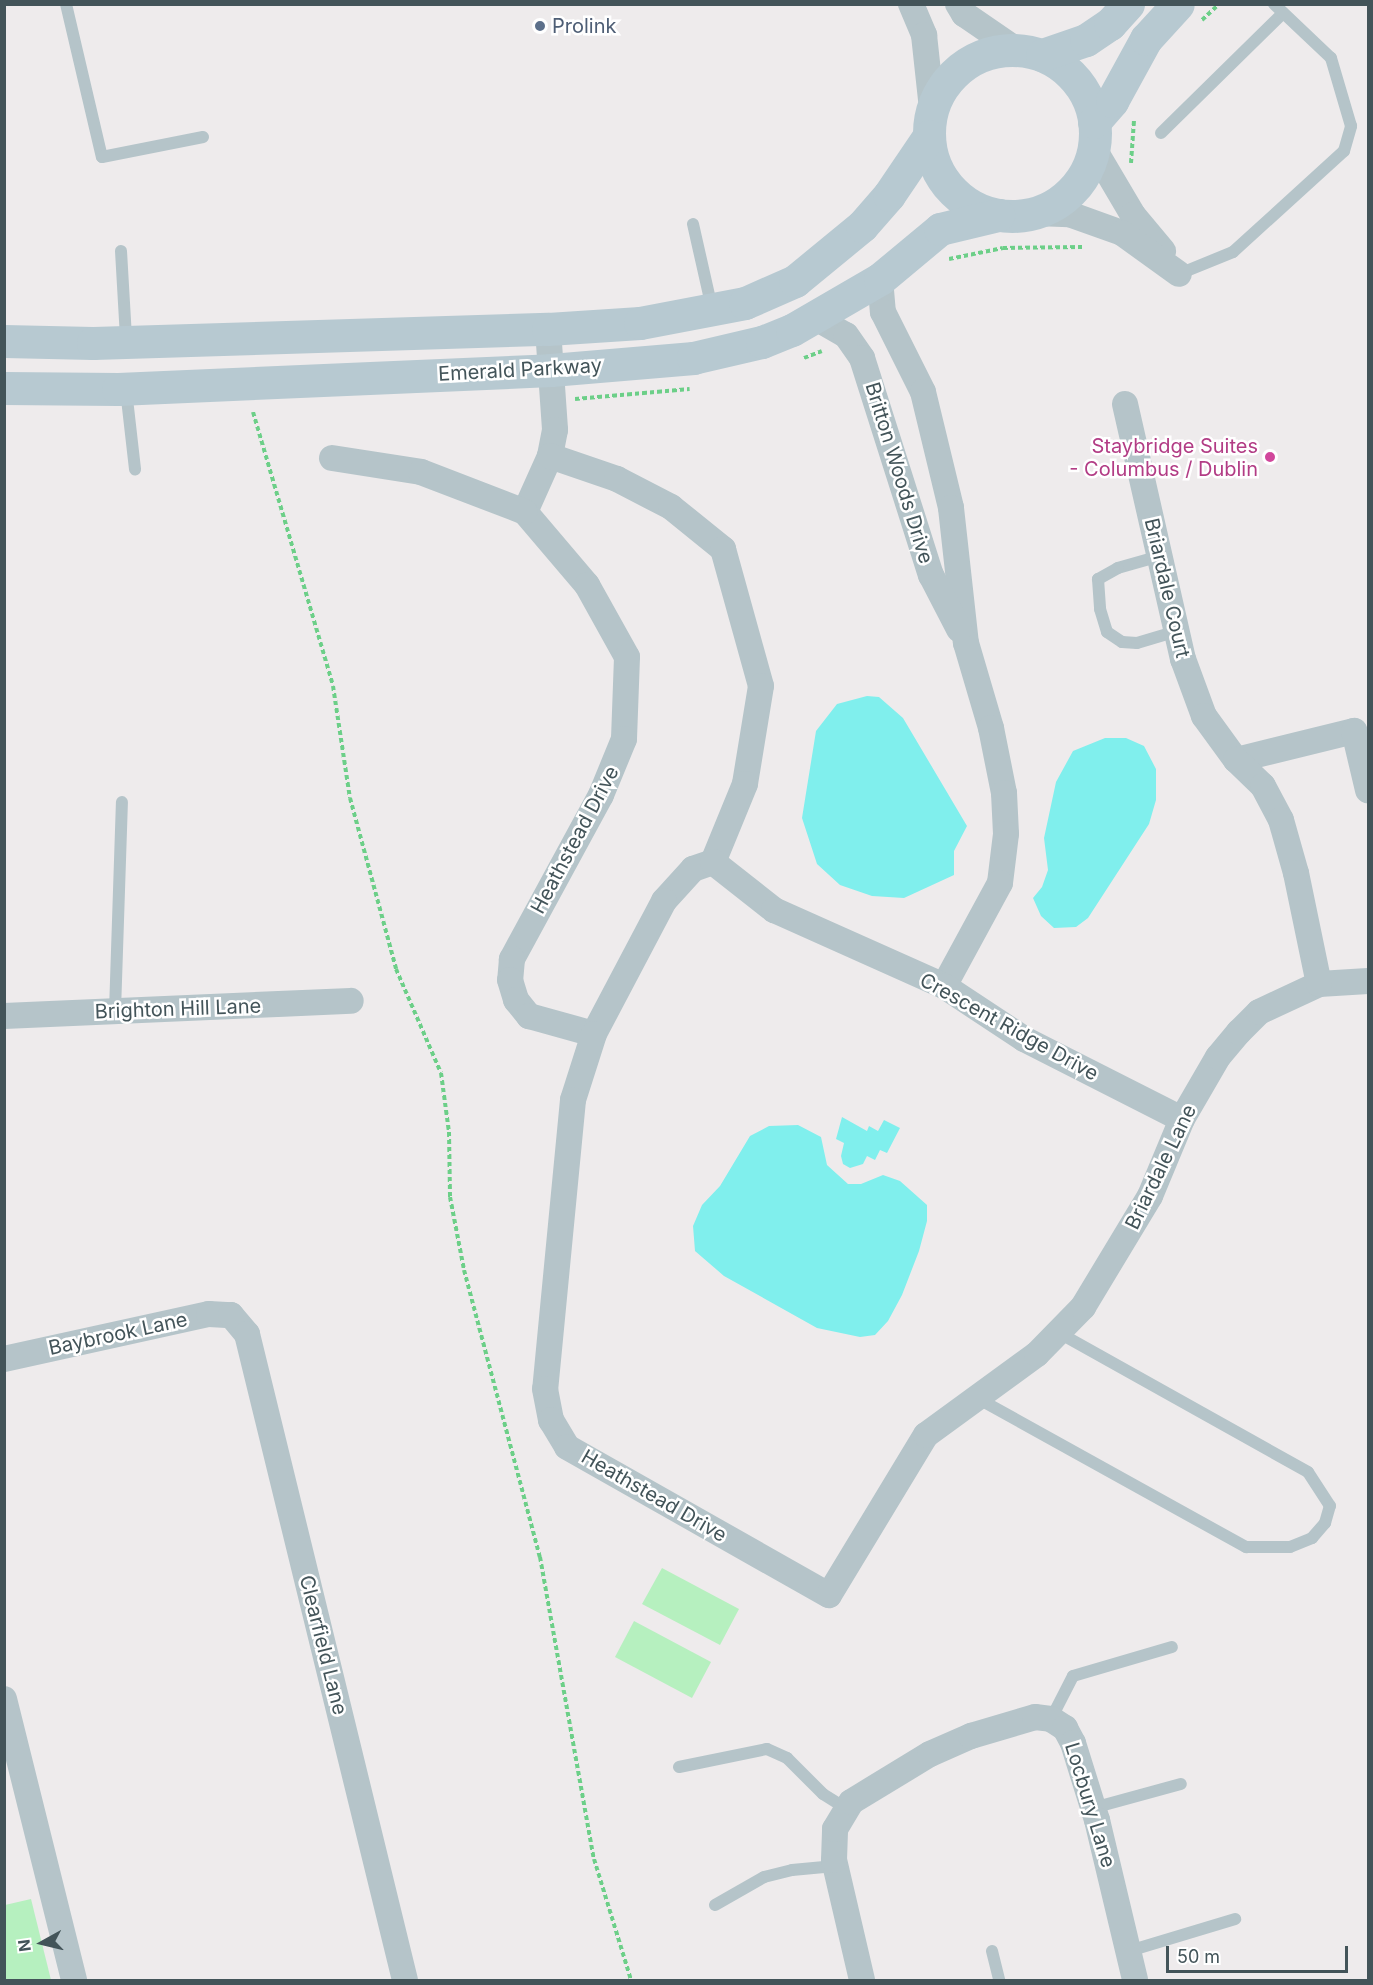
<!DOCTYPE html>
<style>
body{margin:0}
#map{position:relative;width:1373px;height:1985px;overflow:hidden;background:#eeebec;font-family:Inter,sans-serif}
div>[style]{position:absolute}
.green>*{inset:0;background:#b6f0bf}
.water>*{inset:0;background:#80efed}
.path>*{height:4px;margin-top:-2px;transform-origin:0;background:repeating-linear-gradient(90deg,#6ccf88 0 4.5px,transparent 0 7.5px)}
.lane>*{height:12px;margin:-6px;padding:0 6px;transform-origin:6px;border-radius:6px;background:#b5c4c9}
.street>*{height:26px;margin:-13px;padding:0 13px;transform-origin:13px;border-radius:13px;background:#b5c4c9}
.secondary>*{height:33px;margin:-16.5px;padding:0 16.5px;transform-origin:16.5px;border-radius:16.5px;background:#b7c9d1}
.secondary>.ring{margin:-16.5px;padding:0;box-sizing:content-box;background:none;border:33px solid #b7c9d1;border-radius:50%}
.dots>*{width:16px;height:16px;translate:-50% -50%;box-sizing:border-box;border:3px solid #fff;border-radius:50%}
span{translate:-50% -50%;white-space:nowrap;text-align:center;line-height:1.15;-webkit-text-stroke:5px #fff;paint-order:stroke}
.service-label{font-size:20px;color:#4e5e75}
.left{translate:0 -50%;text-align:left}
.street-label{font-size:20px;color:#435459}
.hotel-label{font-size:20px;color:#b23c85}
.right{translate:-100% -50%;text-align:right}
.frame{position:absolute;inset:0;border:6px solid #435459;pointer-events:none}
.north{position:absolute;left:12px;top:1913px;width:60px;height:60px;-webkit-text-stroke:4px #fff;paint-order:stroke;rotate:262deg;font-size:16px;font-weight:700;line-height:24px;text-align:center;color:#435459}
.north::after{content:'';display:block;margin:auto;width:21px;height:27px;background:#435459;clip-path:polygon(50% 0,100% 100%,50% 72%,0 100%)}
.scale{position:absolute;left:1166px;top:1946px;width:182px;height:27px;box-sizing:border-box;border:3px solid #435459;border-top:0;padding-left:8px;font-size:18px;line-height:21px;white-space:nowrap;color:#435459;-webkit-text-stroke:4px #fff;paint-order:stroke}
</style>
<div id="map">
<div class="green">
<div style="clip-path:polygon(662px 1568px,739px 1609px,720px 1645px,642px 1604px)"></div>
<div style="clip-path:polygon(634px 1621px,711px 1662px,692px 1698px,615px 1657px)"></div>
<div style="clip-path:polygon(31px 1899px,51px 1980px,5px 1980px,5px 1905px)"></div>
</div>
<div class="water">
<div style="clip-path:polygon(867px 696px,879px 697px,903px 718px,967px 826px,954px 851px,954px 875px,904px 898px,872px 896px,840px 885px,817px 864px,802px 818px,816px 731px,837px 704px)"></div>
<div style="clip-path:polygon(1105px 738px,1126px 738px,1144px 746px,1156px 769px,1156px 800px,1149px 824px,1088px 918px,1076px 927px,1054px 928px,1041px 916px,1033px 898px,1042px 887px,1048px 870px,1044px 838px,1056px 782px,1073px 751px)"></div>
<div style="clip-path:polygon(842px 1117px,867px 1131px,869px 1126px,878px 1131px,884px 1120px,900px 1128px,887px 1153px,880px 1150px,875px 1160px,867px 1156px,863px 1164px,850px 1168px,843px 1164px,841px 1156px,844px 1143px,836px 1139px)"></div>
<div style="clip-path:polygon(798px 1125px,821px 1137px,827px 1165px,848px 1184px,861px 1184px,883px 1175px,900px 1181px,927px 1205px,927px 1221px,919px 1251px,902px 1295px,888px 1321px,875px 1335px,860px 1337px,817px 1328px,724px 1276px,695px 1251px,693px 1226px,702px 1205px,720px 1186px,750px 1136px,769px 1126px)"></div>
</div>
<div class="path">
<div style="left:1202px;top:20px;width:23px;rotate:-43deg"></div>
<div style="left:1131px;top:163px;width:43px;rotate:-86deg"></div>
<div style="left:949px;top:259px;width:55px;rotate:-11.5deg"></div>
<div style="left:1003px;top:248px;width:79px;rotate:-0.7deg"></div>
<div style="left:804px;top:358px;width:19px;rotate:-21deg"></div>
<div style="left:575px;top:399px;width:115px;rotate:-5deg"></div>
<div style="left:253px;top:412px;width:285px;rotate:73.7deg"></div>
<div style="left:333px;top:686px;width:113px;rotate:81.4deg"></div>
<div style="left:350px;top:798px;width:177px;rotate:74.9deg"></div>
<div style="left:396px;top:969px;width:113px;rotate:66.6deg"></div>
<div style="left:441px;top:1073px;width:60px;rotate:82.3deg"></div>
<div style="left:449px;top:1132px;width:65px;rotate:89.1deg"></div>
<div style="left:450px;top:1197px;width:74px;rotate:79.1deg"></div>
<div style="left:464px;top:1270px;width:297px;rotate:75.2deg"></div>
<div style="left:540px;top:1557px;width:307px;rotate:79.9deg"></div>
<div style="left:594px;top:1859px;width:127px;rotate:73deg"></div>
</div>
<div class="lane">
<div style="left:66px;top:4px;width:157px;rotate:76.8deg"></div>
<div style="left:102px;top:157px;width:103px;rotate:-11.2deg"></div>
<div style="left:1161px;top:133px;width:168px;rotate:-44.5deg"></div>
<div style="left:693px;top:224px;width:86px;rotate:77.3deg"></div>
<div style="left:121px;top:251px;width:88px;rotate:86.7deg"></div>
<div style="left:1179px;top:274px;width:58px;rotate:-22.2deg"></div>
<div style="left:1233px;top:252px;width:150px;rotate:-42.3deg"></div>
<div style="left:1344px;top:151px;width:26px;rotate:-74deg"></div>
<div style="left:1351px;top:126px;width:71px;rotate:-106.4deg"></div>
<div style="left:1331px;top:58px;width:79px;rotate:-136.5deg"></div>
<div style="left:126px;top:390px;width:80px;rotate:83.5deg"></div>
<div style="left:1160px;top:556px;width:44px;rotate:164.1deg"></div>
<div style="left:1118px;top:568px;width:23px;rotate:151deg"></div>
<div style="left:1098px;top:579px;width:30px;rotate:86deg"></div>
<div style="left:1100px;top:609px;width:24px;rotate:73deg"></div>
<div style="left:1107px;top:632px;width:18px;rotate:34deg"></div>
<div style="left:1122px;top:642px;width:15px;rotate:4deg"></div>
<div style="left:1137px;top:643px;width:42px;rotate:-16.7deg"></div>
<div style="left:115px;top:1011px;width:209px;rotate:-88.1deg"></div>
<div style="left:977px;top:1398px;width:308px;rotate:29deg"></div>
<div style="left:1246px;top:1547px;width:44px"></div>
<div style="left:1290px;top:1547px;width:24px;rotate:-22deg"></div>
<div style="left:1312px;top:1538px;width:20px;rotate:-49deg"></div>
<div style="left:1325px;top:1523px;width:18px;rotate:-74deg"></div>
<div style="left:1330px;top:1506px;width:40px;rotate:-122.9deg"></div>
<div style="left:1308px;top:1472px;width:287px;rotate:-150.8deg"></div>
<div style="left:1051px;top:1719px;width:48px;rotate:-62.9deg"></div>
<div style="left:1073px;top:1676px;width:103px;rotate:-16.3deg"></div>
<div style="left:679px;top:1767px;width:90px;rotate:-11.6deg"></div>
<div style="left:767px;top:1749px;width:22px;rotate:24deg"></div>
<div style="left:787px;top:1758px;width:51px;rotate:45deg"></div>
<div style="left:823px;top:1794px;width:28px;rotate:32deg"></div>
<div style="left:1093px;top:1808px;width:91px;rotate:-15.3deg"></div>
<div style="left:715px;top:1905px;width:56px;rotate:-29.7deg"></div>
<div style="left:764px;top:1877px;width:29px;rotate:-14deg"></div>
<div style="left:792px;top:1870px;width:43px;rotate:-5.3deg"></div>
<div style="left:992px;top:1951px;width:30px;rotate:76deg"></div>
<div style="left:1129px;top:1951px;width:111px;rotate:-16.8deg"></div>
</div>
<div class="street">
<div style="left:911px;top:4px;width:34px;rotate:67deg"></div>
<div style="left:924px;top:35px;width:74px;rotate:83.8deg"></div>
<div style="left:958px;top:4px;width:12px;rotate:59deg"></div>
<div style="left:964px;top:14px;width:62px;rotate:34.5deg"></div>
<div style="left:1094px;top:149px;width:77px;rotate:59.4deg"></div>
<div style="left:1133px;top:215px;width:47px;rotate:50.2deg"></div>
<div style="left:1036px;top:213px;width:33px;rotate:2deg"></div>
<div style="left:1069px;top:214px;width:56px;rotate:19.7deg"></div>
<div style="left:1122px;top:233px;width:70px;rotate:35.7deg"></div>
<div style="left:880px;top:279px;width:33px;rotate:85deg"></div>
<div style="left:883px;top:312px;width:89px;rotate:63.4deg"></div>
<div style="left:923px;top:392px;width:119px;rotate:76.4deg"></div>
<div style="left:951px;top:508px;width:136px;rotate:83.7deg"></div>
<div style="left:966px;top:643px;width:89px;rotate:73.6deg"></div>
<div style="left:991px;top:728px;width:66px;rotate:78.7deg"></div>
<div style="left:1004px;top:793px;width:41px;rotate:87.2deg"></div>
<div style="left:1006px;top:834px;width:49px;rotate:97deg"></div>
<div style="left:1000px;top:883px;width:117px;rotate:118.5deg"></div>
<div style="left:816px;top:318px;width:34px;rotate:30deg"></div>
<div style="left:846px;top:335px;width:28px;rotate:55deg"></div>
<div style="left:862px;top:358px;width:228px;rotate:72.4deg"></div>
<div style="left:931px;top:575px;width:61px;rotate:62.6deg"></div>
<div style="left:548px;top:329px;width:101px;rotate:86deg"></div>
<div style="left:555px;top:430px;width:26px;rotate:101deg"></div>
<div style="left:550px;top:456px;width:61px;rotate:114.1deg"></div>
<div style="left:525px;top:512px;width:96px;rotate:49.7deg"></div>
<div style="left:587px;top:585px;width:82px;rotate:60.9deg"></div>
<div style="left:627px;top:657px;width:82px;rotate:92.1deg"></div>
<div style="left:624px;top:739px;width:61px;rotate:112.3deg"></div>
<div style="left:601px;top:795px;width:187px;rotate:118.5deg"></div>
<div style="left:512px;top:959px;width:21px;rotate:95deg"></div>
<div style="left:510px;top:980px;width:21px;rotate:73deg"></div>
<div style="left:516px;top:1000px;width:21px;rotate:51deg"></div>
<div style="left:529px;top:1016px;width:67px;rotate:15.5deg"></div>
<div style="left:1125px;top:404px;width:262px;rotate:77.2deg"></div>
<div style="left:1183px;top:659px;width:61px;rotate:69.8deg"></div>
<div style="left:1204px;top:716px;width:54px;rotate:54deg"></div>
<div style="left:1236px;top:760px;width:122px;rotate:-13.8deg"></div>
<div style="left:1354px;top:731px;width:61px;rotate:76.7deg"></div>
<div style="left:550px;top:456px;width:71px;rotate:18.9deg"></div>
<div style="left:617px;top:479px;width:61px;rotate:27.4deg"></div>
<div style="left:671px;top:507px;width:67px;rotate:38.9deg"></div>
<div style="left:723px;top:549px;width:142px;rotate:74.5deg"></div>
<div style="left:761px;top:686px;width:99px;rotate:99.3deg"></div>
<div style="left:745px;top:784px;width:84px;rotate:112.3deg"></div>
<div style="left:713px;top:862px;width:21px;rotate:161deg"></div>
<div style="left:693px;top:869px;width:43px;rotate:132.2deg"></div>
<div style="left:664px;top:901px;width:150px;rotate:117.8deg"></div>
<div style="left:594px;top:1034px;width:69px;rotate:107.7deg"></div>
<div style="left:573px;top:1100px;width:290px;rotate:95.5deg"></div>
<div style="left:545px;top:1389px;width:32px;rotate:79deg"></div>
<div style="left:551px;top:1420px;width:31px;rotate:59deg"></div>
<div style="left:567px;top:1447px;width:301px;rotate:29.5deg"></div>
<div style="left:829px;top:1595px;width:187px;rotate:-58.8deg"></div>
<div style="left:926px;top:1435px;width:137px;rotate:-36.1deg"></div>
<div style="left:1037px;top:1354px;width:66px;rotate:-45.6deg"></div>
<div style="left:1083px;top:1307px;width:130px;rotate:-58.9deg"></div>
<div style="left:1150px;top:1196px;width:83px;rotate:-67.4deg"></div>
<div style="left:1182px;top:1119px;width:72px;rotate:-59.9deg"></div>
<div style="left:1218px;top:1057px;width:33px;rotate:-50deg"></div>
<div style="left:1239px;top:1032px;width:28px;rotate:-45deg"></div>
<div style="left:1259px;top:1012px;width:66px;rotate:-25deg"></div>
<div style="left:1319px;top:984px;width:49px;rotate:-3.5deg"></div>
<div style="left:332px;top:458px;width:90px;rotate:8.9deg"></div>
<div style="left:421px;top:472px;width:111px;rotate:21deg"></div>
<div style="left:1236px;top:760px;width:37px;rotate:44deg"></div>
<div style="left:1263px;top:786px;width:38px;rotate:62deg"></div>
<div style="left:1281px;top:820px;width:55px;rotate:74.2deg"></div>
<div style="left:1296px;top:873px;width:113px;rotate:78.3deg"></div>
<div style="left:713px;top:862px;width:78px;rotate:38.2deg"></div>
<div style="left:774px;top:910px;width:186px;rotate:24.1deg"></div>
<div style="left:944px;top:986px;width:96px;rotate:33.5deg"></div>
<div style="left:1024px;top:1039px;width:177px;rotate:26.9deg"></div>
<div style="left:4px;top:1016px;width:347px;rotate:-2.5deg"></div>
<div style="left:4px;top:1359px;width:210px;rotate:-12.4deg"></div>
<div style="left:209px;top:1314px;width:22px;rotate:3deg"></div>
<div style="left:231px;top:1315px;width:25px;rotate:50deg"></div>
<div style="left:247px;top:1334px;width:665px;rotate:76.26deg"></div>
<div style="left:4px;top:1699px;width:290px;rotate:76deg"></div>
<div style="left:862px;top:1980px;width:123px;rotate:-103.1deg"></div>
<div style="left:834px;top:1860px;width:31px;rotate:-88deg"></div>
<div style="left:835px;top:1829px;width:31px;rotate:-59deg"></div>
<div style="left:851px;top:1802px;width:92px;rotate:-31.3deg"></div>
<div style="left:930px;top:1754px;width:45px;rotate:-23.7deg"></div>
<div style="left:971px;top:1736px;width:67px;rotate:-16.5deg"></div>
<div style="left:1035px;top:1717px;width:16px;rotate:7deg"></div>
<div style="left:1051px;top:1719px;width:17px;rotate:33deg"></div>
<div style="left:1065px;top:1728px;width:17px;rotate:62deg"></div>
<div style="left:1073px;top:1743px;width:81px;rotate:72.7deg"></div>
<div style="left:1097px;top:1820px;width:164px;rotate:76.6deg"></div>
</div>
<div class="secondary">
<div class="ring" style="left:929px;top:50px;width:133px;height:133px"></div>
<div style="left:1042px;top:55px;width:46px;rotate:-18.8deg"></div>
<div style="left:1086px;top:40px;width:29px;rotate:-34deg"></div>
<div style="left:1110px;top:24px;width:27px;rotate:-48deg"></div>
<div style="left:1094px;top:122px;width:28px;rotate:-49deg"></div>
<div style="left:1112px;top:101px;width:71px;rotate:-61.3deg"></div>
<div style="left:1146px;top:39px;width:47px;rotate:-47.6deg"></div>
<div style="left:4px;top:341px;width:89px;rotate:1.3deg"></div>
<div style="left:93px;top:343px;width:455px;rotate:-1.8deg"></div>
<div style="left:548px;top:329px;width:92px;rotate:-3.7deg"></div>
<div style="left:640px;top:323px;width:107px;rotate:-10.8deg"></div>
<div style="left:745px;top:303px;width:55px;rotate:-23.7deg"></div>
<div style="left:795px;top:281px;width:87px;rotate:-39.4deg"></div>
<div style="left:862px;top:226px;width:41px;rotate:-48.9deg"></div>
<div style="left:889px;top:195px;width:71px;rotate:-55.9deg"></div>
<div style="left:4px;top:388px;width:114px;rotate:0.5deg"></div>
<div style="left:118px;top:389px;width:433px;rotate:-2.5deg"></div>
<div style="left:551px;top:370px;width:143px;rotate:-4.8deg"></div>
<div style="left:693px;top:358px;width:71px;rotate:-13.1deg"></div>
<div style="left:762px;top:342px;width:32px;rotate:-22deg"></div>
<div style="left:792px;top:330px;width:102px;rotate:-30.1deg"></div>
<div style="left:880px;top:279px;width:78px;rotate:-39.8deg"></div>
<div style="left:940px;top:229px;width:60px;rotate:-13.6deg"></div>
</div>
<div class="dots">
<div style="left:540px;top:26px;background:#5c6f8a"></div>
<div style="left:1270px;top:457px;background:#d1479c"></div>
</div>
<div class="service-label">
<span class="left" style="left:552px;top:26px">Prolink</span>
</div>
<div class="street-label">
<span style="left:520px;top:370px;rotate:-3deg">Emerald Parkway</span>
<span style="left:899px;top:473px;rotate:73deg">Britton Woods Drive</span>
<span style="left:1167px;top:588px;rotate:77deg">Briardale Court</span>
<span style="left:575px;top:840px;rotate:-62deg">Heathstead Drive</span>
<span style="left:178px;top:1009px;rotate:-2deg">Brighton Hill Lane</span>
<span style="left:1009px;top:1027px;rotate:29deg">Crescent Ridge Drive</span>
<span style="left:1161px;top:1167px;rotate:-64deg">Briardale Lane</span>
<span style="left:118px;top:1334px;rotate:-12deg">Baybrook Lane</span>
<span style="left:654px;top:1496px;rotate:30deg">Heathstead Drive</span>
<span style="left:323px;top:1645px;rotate:76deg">Clearfield Lane</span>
<span style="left:1090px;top:1805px;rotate:73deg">Locbury Lane</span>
</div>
<div class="hotel-label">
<span class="right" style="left:1258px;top:458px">Staybridge Suites<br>- Columbus / Dublin</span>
</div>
<div class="frame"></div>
<div class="north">N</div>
<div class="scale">50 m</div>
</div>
